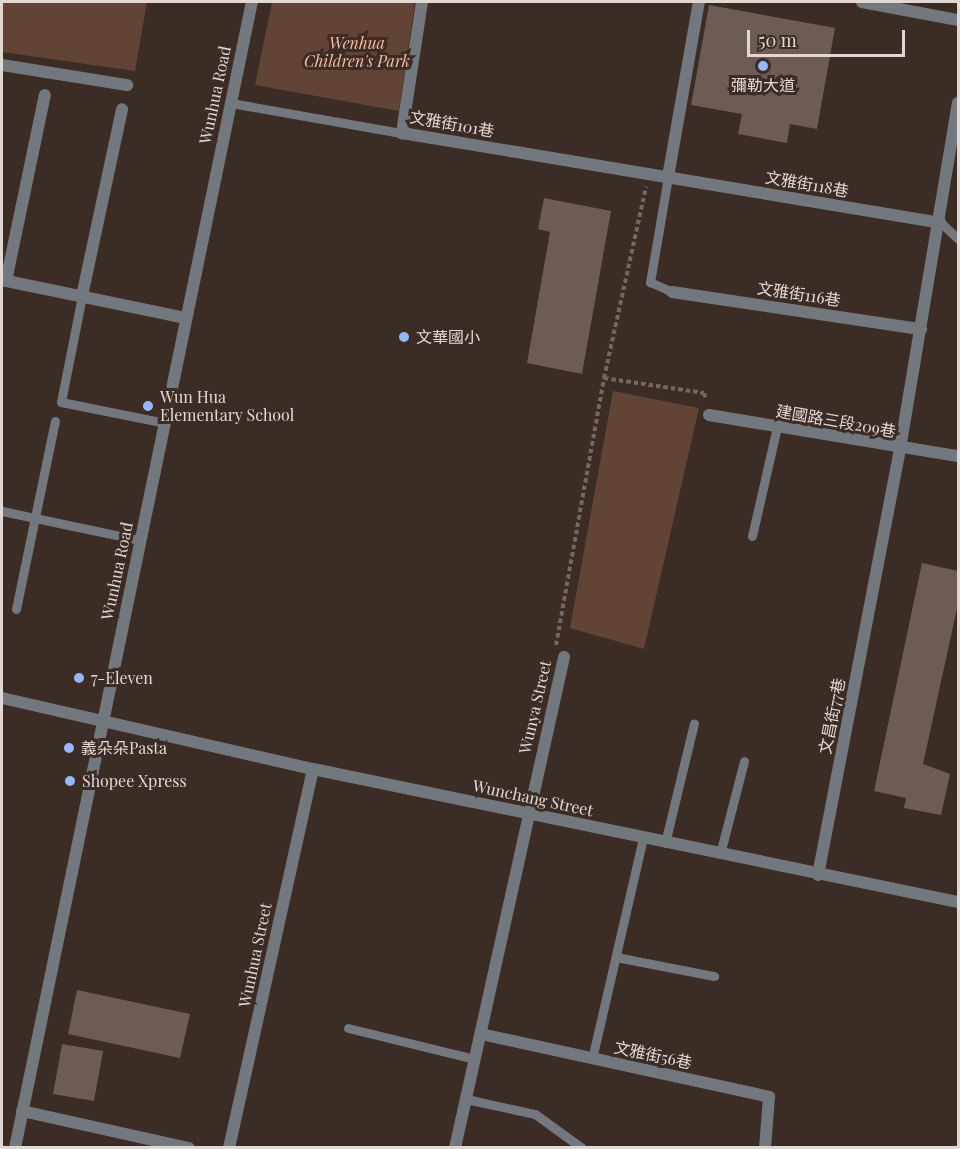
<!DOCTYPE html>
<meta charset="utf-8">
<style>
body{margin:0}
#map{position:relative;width:960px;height:1149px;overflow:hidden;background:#3b2c25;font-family:"Playfair Display","Noto Sans TC",serif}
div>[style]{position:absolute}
.green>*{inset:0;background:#624436}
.building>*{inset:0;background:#6d5c54}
.path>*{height:4px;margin-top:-2px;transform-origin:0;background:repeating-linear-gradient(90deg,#746760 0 4.5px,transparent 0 7.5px)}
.service>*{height:9px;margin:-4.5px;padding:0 4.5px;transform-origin:4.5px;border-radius:4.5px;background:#73777e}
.minor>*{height:12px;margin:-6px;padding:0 6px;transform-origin:6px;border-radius:6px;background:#73777e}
.dots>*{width:16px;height:16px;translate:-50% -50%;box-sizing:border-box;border:3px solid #3b2c25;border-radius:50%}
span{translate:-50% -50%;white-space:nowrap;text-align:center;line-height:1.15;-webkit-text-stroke:6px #3b2c25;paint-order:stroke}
.park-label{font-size:16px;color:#f9bca1;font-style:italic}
.poi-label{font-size:16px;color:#e2d8d3}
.left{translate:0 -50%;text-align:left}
.street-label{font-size:16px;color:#e2d8d3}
.frame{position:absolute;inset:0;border:3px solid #e2d8d3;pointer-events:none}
.scale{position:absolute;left:747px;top:30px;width:158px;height:27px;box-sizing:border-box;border:3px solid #e2d8d3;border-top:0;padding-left:8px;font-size:18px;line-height:21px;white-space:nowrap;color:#e2d8d3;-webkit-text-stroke:4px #3b2c25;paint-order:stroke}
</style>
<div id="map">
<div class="green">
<div style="clip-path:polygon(2px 2px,147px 2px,135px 71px,2px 52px)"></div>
<div style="clip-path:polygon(272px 2px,415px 2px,399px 111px,255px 85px)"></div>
<div style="clip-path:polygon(613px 391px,699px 408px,644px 649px,570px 628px)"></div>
</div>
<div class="building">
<div style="clip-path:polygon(709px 5px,835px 28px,817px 129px,790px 124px,787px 143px,738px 134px,742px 114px,691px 105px)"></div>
<div style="clip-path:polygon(544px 198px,611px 211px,582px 374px,527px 363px,550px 232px,538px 229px)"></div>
<div style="clip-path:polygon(922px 563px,958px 571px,958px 604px,923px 764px,950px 774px,941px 815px,904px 808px,906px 798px,874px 791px)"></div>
<div style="clip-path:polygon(77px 990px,190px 1014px,180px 1058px,68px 1034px)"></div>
<div style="clip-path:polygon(62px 1044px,103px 1051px,94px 1101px,53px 1094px)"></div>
</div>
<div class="path">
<div style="left:604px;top:378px;width:101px;rotate:8.5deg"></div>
<div style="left:704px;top:393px;width:6px;rotate:72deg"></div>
<div style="left:556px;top:645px;width:271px;rotate:-79.8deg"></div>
<div style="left:604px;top:378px;width:196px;rotate:-77.6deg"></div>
</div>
<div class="service">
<div style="left:231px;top:103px;width:174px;rotate:10deg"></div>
<div style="left:668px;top:177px;width:107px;rotate:99.7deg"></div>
<div style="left:650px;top:282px;width:24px;rotate:24deg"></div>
<div style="left:941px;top:223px;width:23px;rotate:43deg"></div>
<div style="left:82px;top:296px;width:108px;rotate:101.2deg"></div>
<div style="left:61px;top:402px;width:106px;rotate:11.4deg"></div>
<div style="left:2px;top:511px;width:141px;rotate:11.9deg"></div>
<div style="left:752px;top:536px;width:112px;rotate:-77.1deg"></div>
<div style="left:16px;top:609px;width:192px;rotate:-78.3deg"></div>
<div style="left:665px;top:843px;width:123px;rotate:-76.4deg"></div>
<div style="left:720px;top:854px;width:96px;rotate:-75.5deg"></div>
<div style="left:616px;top:957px;width:100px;rotate:11deg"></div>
<div style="left:348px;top:1028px;width:131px;rotate:13.7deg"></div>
<div style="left:592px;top:1059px;width:227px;rotate:-77deg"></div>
<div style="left:466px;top:1099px;width:71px;rotate:12.3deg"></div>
<div style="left:535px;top:1114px;width:58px;rotate:35.9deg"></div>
</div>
<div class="minor">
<div style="left:422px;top:2px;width:133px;rotate:98.7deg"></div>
<div style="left:402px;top:133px;width:546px;rotate:9.48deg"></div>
<div style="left:862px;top:2px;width:98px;rotate:10.6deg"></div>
<div style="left:2px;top:65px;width:127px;rotate:9.1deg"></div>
<div style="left:668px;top:177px;width:178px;rotate:-80deg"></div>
<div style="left:2px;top:280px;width:188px;rotate:11.7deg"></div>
<div style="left:6px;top:281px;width:190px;rotate:-78.2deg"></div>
<div style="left:672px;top:292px;width:252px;rotate:8.5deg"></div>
<div style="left:82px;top:296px;width:191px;rotate:-77.9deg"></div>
<div style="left:709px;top:415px;width:252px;rotate:9.4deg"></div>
<div style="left:2px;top:698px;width:319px;rotate:12.9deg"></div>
<div style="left:313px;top:769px;width:659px;rotate:11.65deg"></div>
<div style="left:818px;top:875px;width:434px;rotate:-79.1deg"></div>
<div style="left:900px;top:449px;width:351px;rotate:-80.5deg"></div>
<div style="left:481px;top:1034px;width:295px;rotate:12.3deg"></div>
<div style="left:769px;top:1097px;width:51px;rotate:94.5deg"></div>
<div style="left:22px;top:1111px;width:171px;rotate:12.5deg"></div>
<div style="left:15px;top:1148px;width:1170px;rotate:-78.32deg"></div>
<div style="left:229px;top:1148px;width:388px;rotate:-77.5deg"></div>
<div style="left:455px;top:1148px;width:503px;rotate:-77.48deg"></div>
</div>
<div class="dots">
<div style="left:763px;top:66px;background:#96b6fd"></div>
<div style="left:404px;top:337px;background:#96b6fd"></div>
<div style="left:148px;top:406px;background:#96b6fd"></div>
<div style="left:79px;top:678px;background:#96b6fd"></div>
<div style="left:69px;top:748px;background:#96b6fd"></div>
<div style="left:70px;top:781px;background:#96b6fd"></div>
</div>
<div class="park-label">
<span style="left:357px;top:52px">Wenhua<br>Children's Park</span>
</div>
<div class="poi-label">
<span style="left:763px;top:85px">彌勒大道</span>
<span class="left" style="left:416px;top:337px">文華國小</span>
<span class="left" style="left:160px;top:406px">Wun Hua<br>Elementary School</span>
<span class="left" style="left:91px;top:678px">7-Eleven</span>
<span class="left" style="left:81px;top:748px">義朵朵Pasta</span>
<span class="left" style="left:82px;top:781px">Shopee Xpress</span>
</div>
<div class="street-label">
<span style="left:215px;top:95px;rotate:-78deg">Wunhua Road</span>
<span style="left:452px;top:124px;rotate:10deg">文雅街101巷</span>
<span style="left:807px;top:184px;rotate:10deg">文雅街118巷</span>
<span style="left:799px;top:294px;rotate:9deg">文雅街116巷</span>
<span style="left:836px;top:421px;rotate:10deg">建國路三段209巷</span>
<span style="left:117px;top:571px;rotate:-78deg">Wunhua Road</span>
<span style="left:535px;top:707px;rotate:-77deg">Wunya Street</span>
<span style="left:832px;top:716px;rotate:-79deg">文昌街77巷</span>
<span style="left:533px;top:798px;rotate:12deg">Wunchang Street</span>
<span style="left:255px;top:955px;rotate:-78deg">Wunhua Street</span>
<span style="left:653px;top:1055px;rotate:12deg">文雅街56巷</span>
</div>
<div class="frame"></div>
<div class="scale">50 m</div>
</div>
